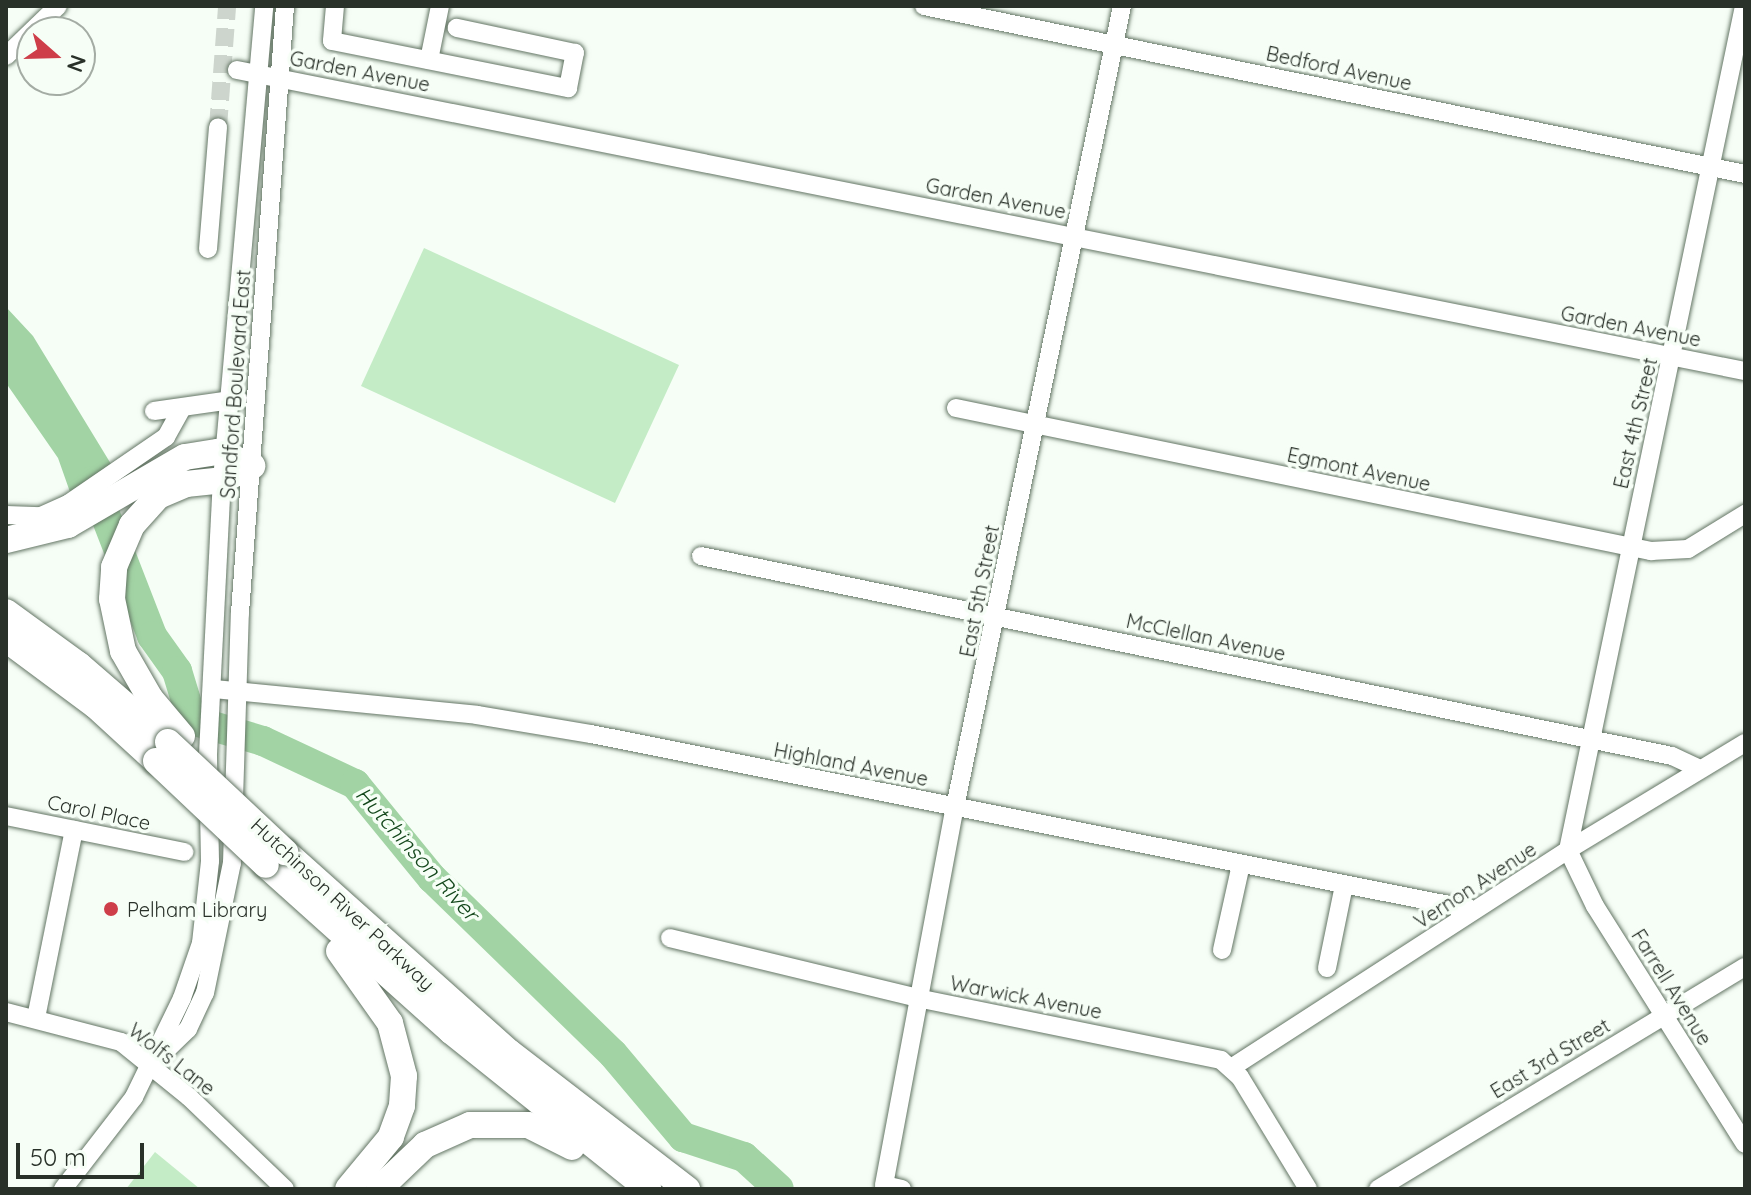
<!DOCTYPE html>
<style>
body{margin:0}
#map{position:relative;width:1751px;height:1195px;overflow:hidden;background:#f6fef6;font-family:Quicksand,sans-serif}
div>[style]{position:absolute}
.green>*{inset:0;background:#c4ecc6}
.water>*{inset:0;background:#a2d3a4}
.river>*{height:30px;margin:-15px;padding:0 15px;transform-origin:15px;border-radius:15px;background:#a2d3a4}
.minor-tunnel>*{height:18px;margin-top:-9px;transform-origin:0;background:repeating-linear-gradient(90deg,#cdd5cd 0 18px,transparent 0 27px)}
.roads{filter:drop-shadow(0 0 2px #637564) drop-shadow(0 0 2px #637564)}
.minor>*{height:18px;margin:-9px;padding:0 9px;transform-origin:9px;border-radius:9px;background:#fff}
.highway>*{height:26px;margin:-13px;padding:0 13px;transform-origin:13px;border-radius:13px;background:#fff}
.bridges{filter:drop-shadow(0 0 2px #637564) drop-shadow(0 0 2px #637564)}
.highway-bridge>*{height:26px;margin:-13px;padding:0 13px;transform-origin:13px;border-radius:13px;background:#fff}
.dots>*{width:22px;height:22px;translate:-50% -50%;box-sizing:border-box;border:4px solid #f6fef6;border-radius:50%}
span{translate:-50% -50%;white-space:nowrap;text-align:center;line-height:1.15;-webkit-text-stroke:7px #f6fef6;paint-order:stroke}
.street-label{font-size:20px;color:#293129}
.poi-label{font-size:20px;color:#293129}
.left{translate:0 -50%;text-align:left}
.water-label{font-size:22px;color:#13471b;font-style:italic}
.frame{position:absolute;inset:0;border:8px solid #293129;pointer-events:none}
.north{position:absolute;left:16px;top:16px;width:80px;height:80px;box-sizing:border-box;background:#f6fef6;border:2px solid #a4aca4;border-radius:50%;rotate:110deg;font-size:22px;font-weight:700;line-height:32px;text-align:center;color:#293129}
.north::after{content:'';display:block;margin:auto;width:28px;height:36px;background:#ce3e49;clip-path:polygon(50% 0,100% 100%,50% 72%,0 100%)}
.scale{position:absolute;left:16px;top:1143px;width:128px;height:36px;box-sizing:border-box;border:4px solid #293129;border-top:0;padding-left:10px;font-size:24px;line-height:28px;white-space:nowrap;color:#293129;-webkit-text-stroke:6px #f6fef6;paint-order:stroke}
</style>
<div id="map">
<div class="green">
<div style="clip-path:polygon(424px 248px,679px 365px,615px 503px,361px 386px)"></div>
<div style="clip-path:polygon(155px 1152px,200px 1189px,126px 1189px)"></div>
</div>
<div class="water">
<div style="clip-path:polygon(6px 307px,33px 336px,111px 464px,70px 492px,58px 458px,6px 383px)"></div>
</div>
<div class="river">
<div style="left:92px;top:481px;width:166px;rotate:68.8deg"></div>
<div style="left:152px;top:636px;width:43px;rotate:54.5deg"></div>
<div style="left:177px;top:671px;width:51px;rotate:73deg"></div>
<div style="left:192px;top:720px;width:74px;rotate:16.5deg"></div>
<div style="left:263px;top:741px;width:102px;rotate:25.1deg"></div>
<div style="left:355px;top:784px;width:122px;rotate:50.7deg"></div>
<div style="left:432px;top:878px;width:252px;rotate:44.2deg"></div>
<div style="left:613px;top:1054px;width:109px;rotate:49.9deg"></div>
<div style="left:683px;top:1137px;width:64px;rotate:18.2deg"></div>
<div style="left:744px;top:1157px;width:47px;rotate:42.4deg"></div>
</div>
<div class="minor-tunnel">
<div style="left:218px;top:127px;width:121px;rotate:-85.7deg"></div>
</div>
<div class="roads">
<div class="minor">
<div style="left:335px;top:6px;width:35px;rotate:95deg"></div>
<div style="left:332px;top:41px;width:241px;rotate:11.3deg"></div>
<div style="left:568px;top:88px;width:36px;rotate:-79deg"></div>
<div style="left:575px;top:53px;width:121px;rotate:-168deg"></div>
<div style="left:924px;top:6px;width:838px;rotate:11.56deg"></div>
<div style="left:1744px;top:6px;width:862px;rotate:101.78deg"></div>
<div style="left:1568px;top:850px;width:62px;rotate:64.3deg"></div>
<div style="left:1595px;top:906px;width:281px;rotate:57.8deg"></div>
<div style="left:6px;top:56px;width:72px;rotate:-43.9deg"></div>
<div style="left:429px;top:60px;width:55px;rotate:-78.5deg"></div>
<div style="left:237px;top:70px;width:1538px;rotate:11.29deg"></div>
<div style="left:208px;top:249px;width:122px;rotate:-85.3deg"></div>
<div style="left:956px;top:408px;width:710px;rotate:11.63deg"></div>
<div style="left:1651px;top:551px;width:37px;rotate:-3deg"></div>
<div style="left:1688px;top:549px;width:67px;rotate:-31.6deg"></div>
<div style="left:154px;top:411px;width:85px;rotate:-8.1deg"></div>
<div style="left:6px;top:515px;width:35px;rotate:2deg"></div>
<div style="left:41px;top:516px;width:30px;rotate:-24deg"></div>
<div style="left:68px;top:504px;width:119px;rotate:-34.4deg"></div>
<div style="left:166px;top:437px;width:31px;rotate:-61deg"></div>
<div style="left:701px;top:556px;width:991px;rotate:11.64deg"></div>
<div style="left:1672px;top:756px;width:31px;rotate:25deg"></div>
<div style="left:214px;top:689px;width:264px;rotate:5.6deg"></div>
<div style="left:477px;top:715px;width:116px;rotate:9.5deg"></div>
<div style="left:591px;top:734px;width:900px;rotate:11.27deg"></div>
<div style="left:6px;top:816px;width:182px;rotate:11.4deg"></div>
<div style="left:670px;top:938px;width:259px;rotate:13.6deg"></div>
<div style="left:922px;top:999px;width:305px;rotate:11.5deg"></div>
<div style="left:1221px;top:1060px;width:25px;rotate:42deg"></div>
<div style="left:1240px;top:1077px;width:131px;rotate:58.7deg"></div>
<div style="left:1222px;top:950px;width:88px;rotate:-77.5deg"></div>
<div style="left:1327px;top:968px;width:85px;rotate:-78.4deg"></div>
<div style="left:6px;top:1012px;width:119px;rotate:14.6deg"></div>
<div style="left:121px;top:1042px;width:87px;rotate:39deg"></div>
<div style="left:189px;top:1097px;width:133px;rotate:43.8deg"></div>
<div style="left:36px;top:1018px;width:192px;rotate:-78.6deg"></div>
<div style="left:157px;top:1059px;width:43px;rotate:-44.1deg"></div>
<div style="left:188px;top:1029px;width:40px;rotate:-65deg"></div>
<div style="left:205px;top:993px;width:133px;rotate:-78.3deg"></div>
<div style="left:232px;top:863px;width:250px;rotate:-88.2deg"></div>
<div style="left:240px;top:613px;width:609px;rotate:-85.76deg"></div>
<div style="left:1231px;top:1068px;width:401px;rotate:-32.9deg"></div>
<div style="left:1568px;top:850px;width:207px;rotate:-31.2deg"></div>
<div style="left:63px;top:1189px;width:116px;rotate:-52.3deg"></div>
<div style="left:134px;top:1097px;width:110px;rotate:-64.1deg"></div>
<div style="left:182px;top:998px;width:58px;rotate:-70.9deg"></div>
<div style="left:201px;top:943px;width:82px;rotate:-83.7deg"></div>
<div style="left:210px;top:861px;width:107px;rotate:-91.1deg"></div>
<div style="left:208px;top:754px;width:274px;rotate:-87.1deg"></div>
<div style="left:222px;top:480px;width:476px;rotate:-84.9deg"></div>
<div style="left:902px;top:1189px;width:18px;rotate:-167deg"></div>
<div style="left:884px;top:1185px;width:385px;rotate:-79.4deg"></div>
<div style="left:955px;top:807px;width:818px;rotate:-78.22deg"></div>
<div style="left:1378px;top:1189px;width:429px;rotate:-31.2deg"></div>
</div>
<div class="highway">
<div style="left:6px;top:540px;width:64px;rotate:-13.6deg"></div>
<div style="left:68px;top:525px;width:135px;rotate:-30.2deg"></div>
<div style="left:185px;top:457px;width:33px;rotate:-9deg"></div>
<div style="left:218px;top:452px;width:37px;rotate:22deg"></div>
<div style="left:6px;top:612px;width:90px;rotate:36deg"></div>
<div style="left:79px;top:665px;width:118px;rotate:40.9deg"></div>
<div style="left:6px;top:639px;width:112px;rotate:36.7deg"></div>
<div style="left:96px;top:706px;width:81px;rotate:42.5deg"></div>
<div style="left:182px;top:736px;width:50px;rotate:-130.1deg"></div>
<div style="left:150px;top:698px;width:54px;rotate:-119.9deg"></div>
<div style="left:123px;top:651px;width:53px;rotate:-101.9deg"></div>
<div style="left:112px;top:599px;width:32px;rotate:-86deg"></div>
<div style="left:114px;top:567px;width:46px;rotate:-66.8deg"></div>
<div style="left:132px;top:525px;width:39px;rotate:-48deg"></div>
<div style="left:158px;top:496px;width:30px;rotate:-23deg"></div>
<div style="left:186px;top:484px;width:36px;rotate:-6deg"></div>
<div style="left:222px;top:480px;width:33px;rotate:-25deg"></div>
<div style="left:285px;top:852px;width:300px;rotate:41.8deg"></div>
<div style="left:509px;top:1052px;width:225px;rotate:37.6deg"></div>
<div style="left:266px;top:865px;width:249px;rotate:41.9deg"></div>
<div style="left:451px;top:1031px;width:253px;rotate:38.7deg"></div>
<div style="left:339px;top:951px;width:88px;rotate:54.7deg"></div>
<div style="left:390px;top:1023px;width:55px;rotate:75.2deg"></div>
<div style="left:404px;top:1076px;width:30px;rotate:94deg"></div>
<div style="left:402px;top:1106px;width:33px;rotate:110deg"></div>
<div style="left:391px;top:1137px;width:67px;rotate:129.6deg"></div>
<div style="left:379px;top:1189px;width:64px;rotate:-43.7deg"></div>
<div style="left:425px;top:1145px;width:49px;rotate:-24deg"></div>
<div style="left:470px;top:1125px;width:58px"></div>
<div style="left:528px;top:1125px;width:49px;rotate:26.6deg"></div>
</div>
</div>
<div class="bridges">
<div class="highway-bridge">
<div style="left:168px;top:742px;width:161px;rotate:43.2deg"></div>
<div style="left:156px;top:761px;width:151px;rotate:43.4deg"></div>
</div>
</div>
<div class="dots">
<div style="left:111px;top:909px;background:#ce3e49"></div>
</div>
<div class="street-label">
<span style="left:1339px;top:68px;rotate:12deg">Bedford Avenue</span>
<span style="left:360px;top:71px;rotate:11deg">Garden Avenue</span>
<span style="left:996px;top:198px;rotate:11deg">Garden Avenue</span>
<span style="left:1631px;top:326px;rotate:11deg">Garden Avenue</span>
<span style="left:235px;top:384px;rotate:-86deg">Sandford Boulevard East</span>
<span style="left:1635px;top:423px;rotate:-77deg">East 4th Street</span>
<span style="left:1359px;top:469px;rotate:12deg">Egmont Avenue</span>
<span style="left:979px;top:591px;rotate:-79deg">East 5th Street</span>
<span style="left:1206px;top:637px;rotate:12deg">McClellan Avenue</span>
<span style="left:851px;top:764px;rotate:11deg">Highland Avenue</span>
<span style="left:99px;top:812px;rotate:12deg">Carol Place</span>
<span style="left:1475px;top:885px;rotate:-33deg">Vernon Avenue</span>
<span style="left:343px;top:904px;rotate:43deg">Hutchinson River Parkway</span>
<span style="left:1672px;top:987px;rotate:58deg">Farrell Avenue</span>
<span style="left:1026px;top:997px;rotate:11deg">Warwick Avenue</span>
<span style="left:1550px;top:1058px;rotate:-31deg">East 3rd Street</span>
<span style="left:172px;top:1059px;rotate:38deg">Wolfs Lane</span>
</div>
<div class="poi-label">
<span class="left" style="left:127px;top:909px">Pelham Library</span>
</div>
<div class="water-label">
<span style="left:417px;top:854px;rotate:48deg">Hutchinson River</span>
</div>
<div class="frame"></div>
<div class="north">N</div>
<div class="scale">50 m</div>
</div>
